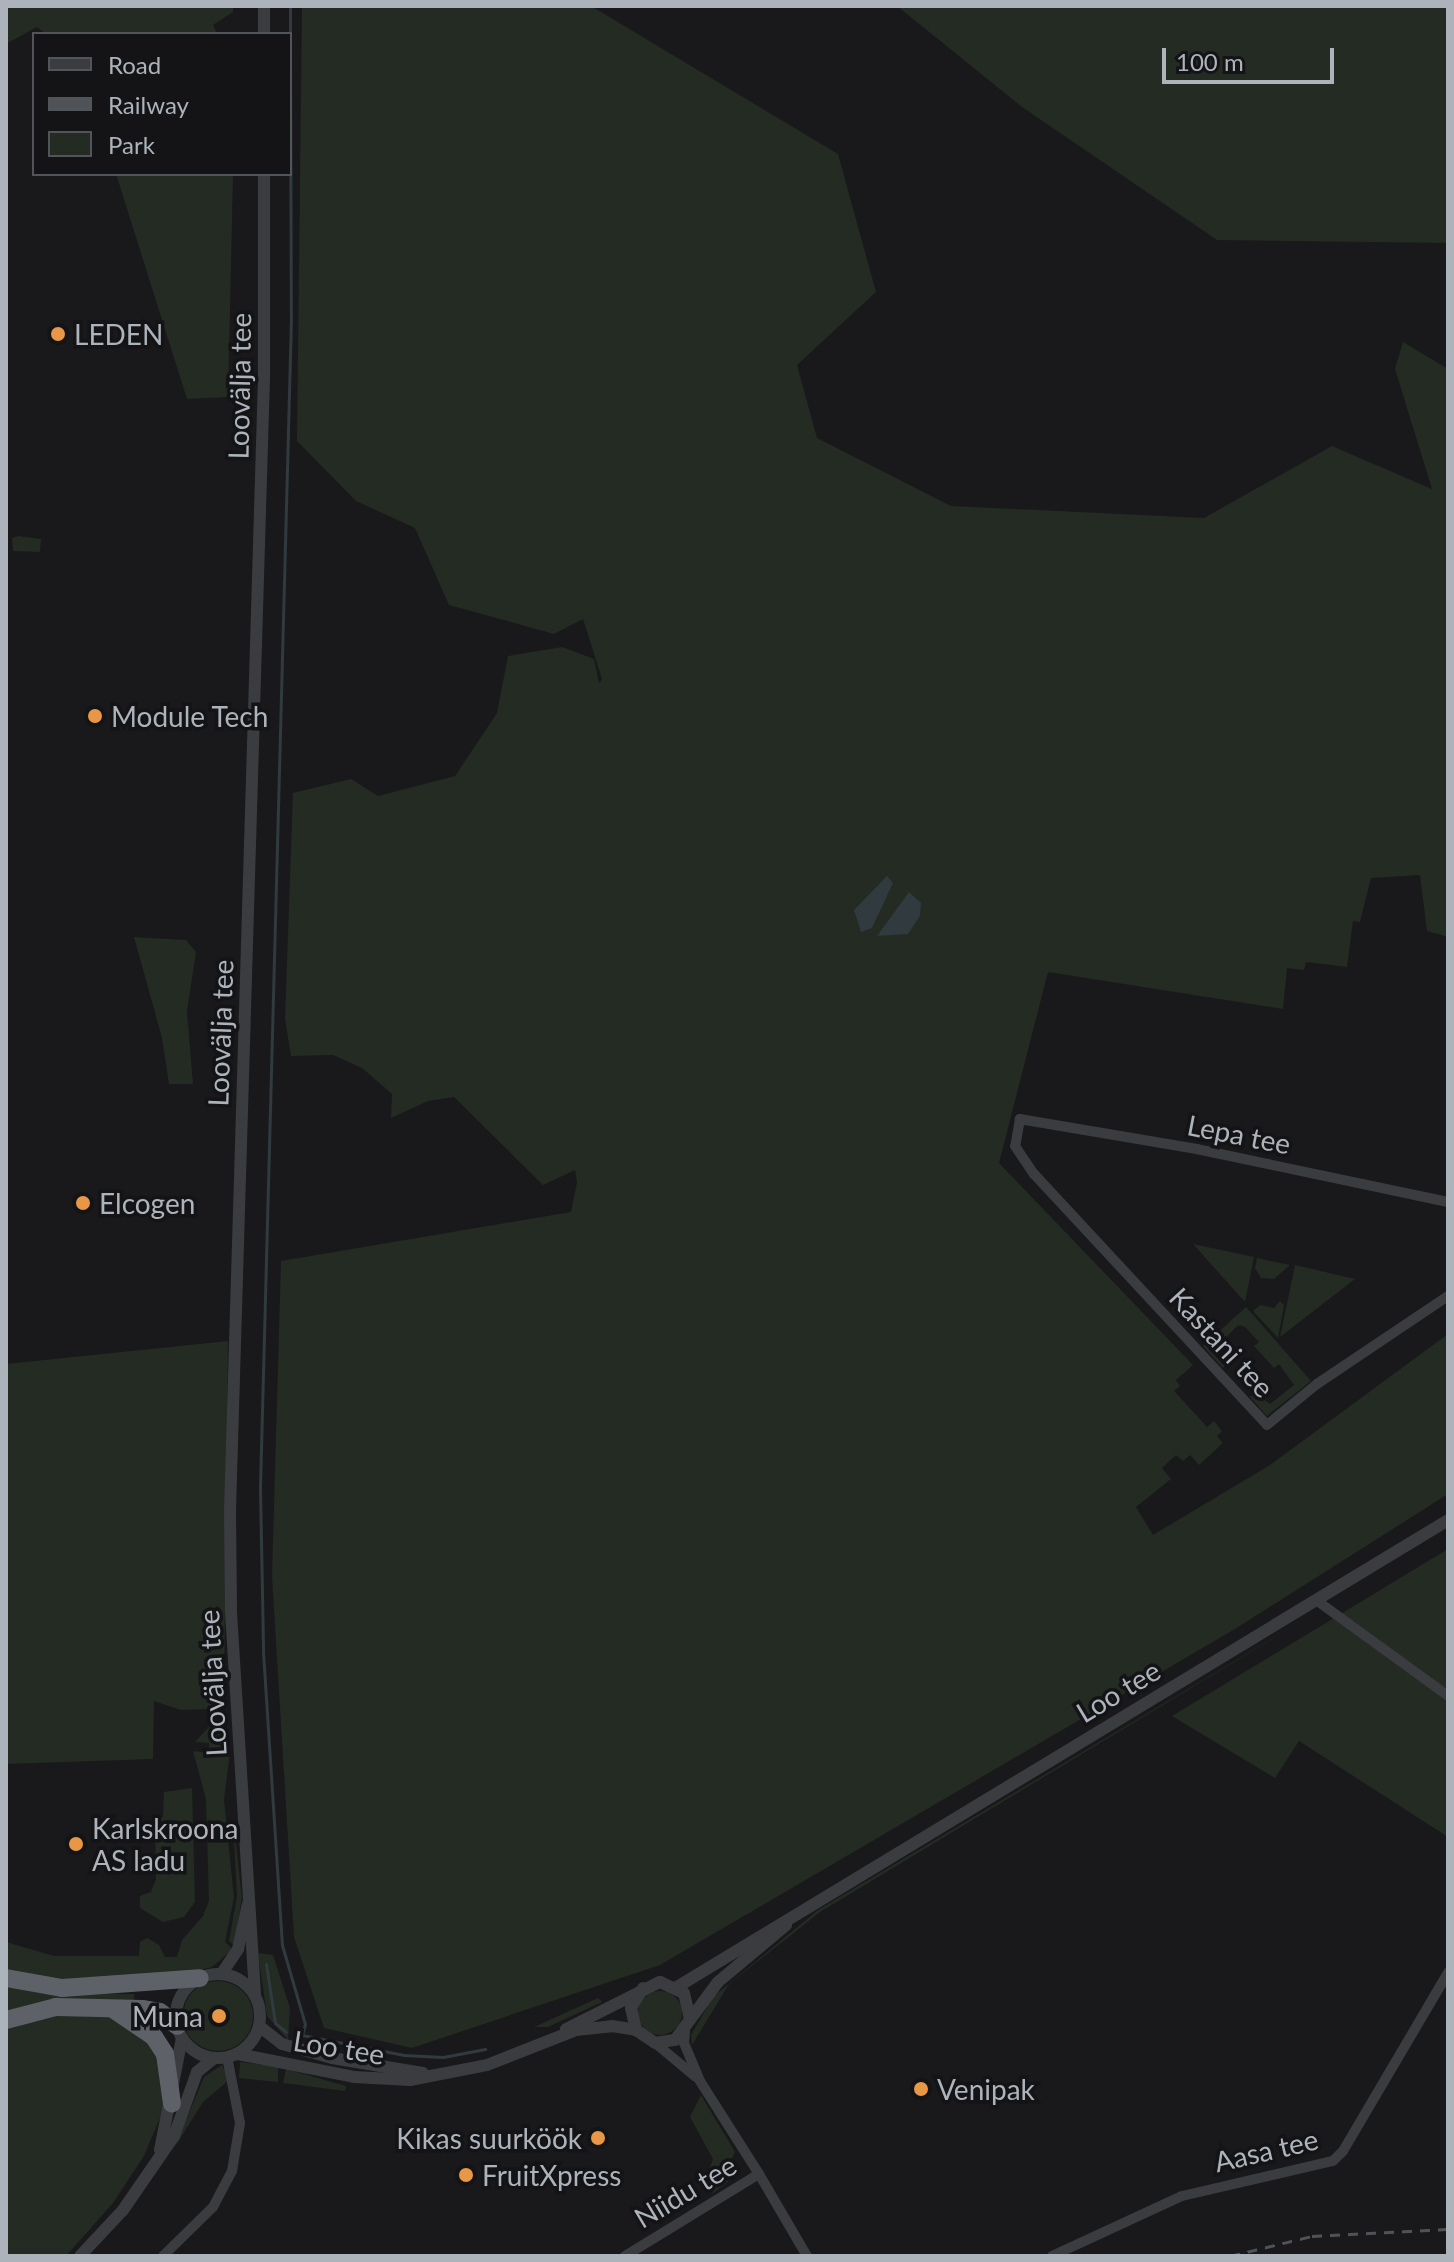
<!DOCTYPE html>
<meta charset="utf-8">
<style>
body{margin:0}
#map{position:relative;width:1454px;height:2262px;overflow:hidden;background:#19191b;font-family:Lato,sans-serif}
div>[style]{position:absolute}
.green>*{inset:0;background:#232b23}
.round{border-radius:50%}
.water>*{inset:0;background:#303a3f}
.stream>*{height:3px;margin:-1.5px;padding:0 1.5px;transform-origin:1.5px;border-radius:1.5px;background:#303a3f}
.minor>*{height:10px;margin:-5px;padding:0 5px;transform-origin:5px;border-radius:5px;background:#3a3c40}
.tertiary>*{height:12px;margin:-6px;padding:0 6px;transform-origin:6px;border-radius:6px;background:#3a3c40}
.tertiary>.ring{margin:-6px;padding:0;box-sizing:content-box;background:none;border:12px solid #3a3c40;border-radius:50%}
.trunk>*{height:18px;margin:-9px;padding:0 9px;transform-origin:9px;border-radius:9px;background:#5e6268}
.rail>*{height:3px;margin-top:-1.5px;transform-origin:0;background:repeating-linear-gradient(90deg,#4f5257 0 10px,transparent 0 18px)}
.dots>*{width:22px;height:22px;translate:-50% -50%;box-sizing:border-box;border:4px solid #141416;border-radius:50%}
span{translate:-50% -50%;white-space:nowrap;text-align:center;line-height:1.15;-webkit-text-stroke:7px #141416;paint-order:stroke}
.poi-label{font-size:28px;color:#acb3ba}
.left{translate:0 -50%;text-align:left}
.right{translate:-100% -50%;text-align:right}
.street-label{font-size:28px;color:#acb3ba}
.frame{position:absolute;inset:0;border:8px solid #acb3ba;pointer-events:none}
.legend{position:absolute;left:32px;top:32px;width:260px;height:144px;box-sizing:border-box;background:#141416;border:2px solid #515458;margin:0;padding:10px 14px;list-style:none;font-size:24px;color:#acb3ba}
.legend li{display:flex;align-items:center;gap:16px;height:40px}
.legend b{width:40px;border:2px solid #515458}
.scale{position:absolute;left:1162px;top:48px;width:172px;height:36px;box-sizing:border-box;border:4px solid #acb3ba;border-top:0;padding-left:10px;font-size:24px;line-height:28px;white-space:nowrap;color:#acb3ba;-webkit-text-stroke:6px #141416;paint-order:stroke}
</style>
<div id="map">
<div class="green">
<div style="clip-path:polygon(6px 6px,233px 6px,233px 12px,213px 25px,217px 34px,46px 34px,37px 27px,6px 44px)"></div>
<div style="clip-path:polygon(302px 6px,591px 6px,838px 154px,876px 292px,797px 365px,817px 438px,951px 506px,1204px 518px,1332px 446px,1432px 489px,1395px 369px,1403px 342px,1448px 369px,1448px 937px,1427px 931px,1420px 875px,1371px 878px,1360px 922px,1353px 921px,1347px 967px,1306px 962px,1304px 970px,1287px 968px,1283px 1009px,1048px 972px,999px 1163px,1193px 1365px,1176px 1380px,1180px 1386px,1174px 1391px,1207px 1427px,1214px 1421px,1222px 1431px,1217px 1436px,1223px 1443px,1199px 1465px,1190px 1455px,1183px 1461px,1176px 1455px,1162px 1468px,1171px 1479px,1136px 1507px,1153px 1535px,1270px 1465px,1448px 1334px,1448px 1494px,1235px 1629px,660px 1965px,412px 2048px,324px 2028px,294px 1937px,272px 1576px,281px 1261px,571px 1212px,577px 1182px,575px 1170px,543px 1185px,454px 1097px,428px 1101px,391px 1118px,392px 1094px,362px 1068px,333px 1055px,291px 1056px,285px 1019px,293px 793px,351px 779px,378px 796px,455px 776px,497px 713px,508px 656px,562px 647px,594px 659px,599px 683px,602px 679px,583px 619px,554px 634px,449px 605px,415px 528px,356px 501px,297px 441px)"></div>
<div style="clip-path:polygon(897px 6px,1448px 6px,1448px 243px,1217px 240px,1022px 107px)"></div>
<div style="clip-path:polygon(116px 174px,233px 174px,228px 397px,187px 399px)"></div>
<div style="clip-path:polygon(18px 536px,41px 539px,40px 552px,13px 551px,12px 538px)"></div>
<div style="clip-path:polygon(134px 937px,186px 940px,196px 952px,187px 1011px,193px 1084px,169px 1084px,162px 1038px)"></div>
<div style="clip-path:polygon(1193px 1244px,1254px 1257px,1245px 1302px)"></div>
<div style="clip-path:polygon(1257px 1258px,1290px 1265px,1274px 1279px,1261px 1278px,1255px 1268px)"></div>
<div style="clip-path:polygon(1295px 1265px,1355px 1279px,1280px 1337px,1293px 1275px)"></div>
<div style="clip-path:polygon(1280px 1301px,1284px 1305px,1278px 1338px,1253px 1311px,1260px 1305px,1274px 1308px)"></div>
<div style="clip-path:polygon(1246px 1307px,1311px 1381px,1267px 1416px,1250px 1397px,1255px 1393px,1270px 1404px,1294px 1385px,1279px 1364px,1274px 1368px,1254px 1346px,1259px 1342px,1245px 1327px,1238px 1325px,1217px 1347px,1227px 1363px,1223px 1368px,1203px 1346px)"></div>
<div style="clip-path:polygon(228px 1341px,224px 1698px,211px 1709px,181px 1710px,154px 1701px,153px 1759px,6px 1764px,6px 1364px)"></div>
<div style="clip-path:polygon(1448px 1549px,1448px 1837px,1299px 1741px,1275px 1778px,1172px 1716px)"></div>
<div style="clip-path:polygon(1317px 1612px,820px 1912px,729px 1984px,692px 2045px,691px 2035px,713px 1997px,818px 1910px)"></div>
<div style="clip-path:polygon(209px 1727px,223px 1733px,230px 1751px,224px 1800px,234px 1898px,225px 1942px,233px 1949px,212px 1967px,176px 1976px,74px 1982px,6px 1971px,6px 1942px,54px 1956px,139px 1956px,140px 1942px,147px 1938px,159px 1945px,165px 1957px,177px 1957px,182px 1940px,203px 1916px,209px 1901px,206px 1799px,193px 1751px,209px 1753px,209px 1743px,195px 1742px)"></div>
<div style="clip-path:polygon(192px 1788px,195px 1902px,184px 1917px,163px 1922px,140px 1908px,140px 1896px,151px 1892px,156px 1879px,155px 1818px,163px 1817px,164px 1792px)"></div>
<div style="clip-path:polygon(233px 1818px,242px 1898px,234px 1945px,229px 1941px,237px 1896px)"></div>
<div style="clip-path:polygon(258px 1953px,273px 1955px,290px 2008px,288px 2040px,267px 2016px)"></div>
<div class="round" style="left:183px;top:1981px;width:70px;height:70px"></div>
<div style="clip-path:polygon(6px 1986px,46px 1994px,134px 1994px,134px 2001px,42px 2002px,6px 2011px)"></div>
<div class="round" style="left:638px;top:1991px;width:44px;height:44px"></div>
<div style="clip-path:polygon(598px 1998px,602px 2002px,548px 2027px,534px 2027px)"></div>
<div style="clip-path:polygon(55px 2015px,111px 2017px,154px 2048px,167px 2087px,162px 2113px,144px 2156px,113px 2203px,66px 2256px,6px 2256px,6px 2026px)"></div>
<div style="clip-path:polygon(240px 2062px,278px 2067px,278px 2082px,239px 2078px)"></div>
<div style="clip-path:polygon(222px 2065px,229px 2080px,203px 2102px,175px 2147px,204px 2077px)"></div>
<div style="clip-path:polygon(286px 2069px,346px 2086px,345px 2091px,283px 2083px)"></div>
<div style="clip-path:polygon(701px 2095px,735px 2152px,725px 2172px,728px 2182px,713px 2193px,703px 2187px,713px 2159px,690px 2117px)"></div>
</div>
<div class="water">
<div style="clip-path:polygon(887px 876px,893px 883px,872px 928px,861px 932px,854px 910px)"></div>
<div style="clip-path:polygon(909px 892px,921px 903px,920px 916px,908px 934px,877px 936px)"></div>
</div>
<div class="stream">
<div style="left:290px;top:6px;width:28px;rotate:90deg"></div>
<div style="left:290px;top:62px;width:256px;rotate:89.8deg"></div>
<div style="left:291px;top:318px;width:1171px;rotate:91.52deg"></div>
<div style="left:260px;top:1489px;width:163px;rotate:88.9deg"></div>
<div style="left:263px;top:1652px;width:294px;rotate:86.3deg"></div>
<div style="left:282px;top:1945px;width:82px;rotate:73.8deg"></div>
<div style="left:305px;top:2024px;width:11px;rotate:105deg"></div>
<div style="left:302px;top:2035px;width:104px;rotate:11.1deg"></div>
<div style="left:404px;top:2055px;width:39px;rotate:3deg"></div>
<div style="left:443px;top:2057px;width:43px;rotate:-10.8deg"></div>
<div style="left:266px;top:1964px;width:60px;rotate:81.3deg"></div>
<div style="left:275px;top:2023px;width:14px;rotate:39deg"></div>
</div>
<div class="minor">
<div style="left:1448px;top:1202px;width:257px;rotate:-168.1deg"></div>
<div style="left:1197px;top:1149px;width:180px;rotate:-170.4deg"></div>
<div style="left:1020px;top:1119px;width:27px;rotate:100deg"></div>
<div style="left:1015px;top:1146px;width:34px;rotate:56deg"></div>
<div style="left:1034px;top:1174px;width:342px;rotate:47.1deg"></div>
<div style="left:1267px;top:1425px;width:65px;rotate:-39.4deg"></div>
<div style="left:1317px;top:1384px;width:158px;rotate:-33.9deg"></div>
<div style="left:1316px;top:1600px;width:163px;rotate:36deg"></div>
<div style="left:655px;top:2043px;width:53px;rotate:39.7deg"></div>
<div style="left:759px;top:2174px;width:95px;rotate:59.7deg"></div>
<div style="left:163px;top:2256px;width:70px;rotate:-44.4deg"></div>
<div style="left:213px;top:2207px;width:41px;rotate:-62.2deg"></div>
<div style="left:232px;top:2171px;width:49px;rotate:-80.5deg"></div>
<div style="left:240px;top:2123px;width:67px;rotate:-101.1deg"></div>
<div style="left:625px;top:2256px;width:157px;rotate:-31.5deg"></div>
<div style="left:759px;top:2174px;width:110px;rotate:-122.4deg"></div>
<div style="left:700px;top:2081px;width:41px;rotate:-112.8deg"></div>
<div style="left:684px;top:2043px;width:12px;rotate:-85deg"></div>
<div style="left:1052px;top:2256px;width:143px;rotate:-24.8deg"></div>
<div style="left:1182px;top:2196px;width:155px;rotate:-13.1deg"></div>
<div style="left:1333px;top:2161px;width:14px;rotate:-45deg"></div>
<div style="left:1343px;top:2151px;width:207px;rotate:-59.5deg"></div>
</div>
<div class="tertiary">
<div style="left:264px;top:34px;width:28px;rotate:-90deg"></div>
<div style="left:222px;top:1973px;width:29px;rotate:-56deg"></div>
<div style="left:238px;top:1949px;width:46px;rotate:-77.5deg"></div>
<div class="ring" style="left:176px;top:1974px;width:72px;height:72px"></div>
<div style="left:677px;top:1987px;width:901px;rotate:-31.2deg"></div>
<div style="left:643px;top:1988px;width:23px;rotate:121deg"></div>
<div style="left:631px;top:2008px;width:23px;rotate:77deg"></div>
<div style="left:636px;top:2030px;width:23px;rotate:34deg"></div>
<div style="left:655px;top:2043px;width:20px;rotate:-9deg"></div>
<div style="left:675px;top:2040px;width:72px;rotate:-53.4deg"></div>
<div style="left:718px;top:1982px;width:89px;rotate:-40deg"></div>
<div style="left:255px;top:1994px;width:387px;rotate:-93.6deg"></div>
<div style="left:231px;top:1608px;width:98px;rotate:-90.6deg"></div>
<div style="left:230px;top:1510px;width:1135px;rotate:-88.28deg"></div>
<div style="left:264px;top:376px;width:202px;rotate:-90deg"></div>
<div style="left:259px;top:2026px;width:29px;rotate:38deg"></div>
<div style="left:282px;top:2044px;width:52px;rotate:15.6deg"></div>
<div style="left:332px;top:2058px;width:92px;rotate:9.4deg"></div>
<div style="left:566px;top:2029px;width:105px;rotate:-26.6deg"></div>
<div style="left:660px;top:1982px;width:26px;rotate:25deg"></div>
<div style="left:684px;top:1993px;width:27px;rotate:77deg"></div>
<div style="left:238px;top:2054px;width:118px;rotate:11.2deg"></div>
<div style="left:354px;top:2077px;width:56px;rotate:3.1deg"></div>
<div style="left:410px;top:2080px;width:78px;rotate:-11deg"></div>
<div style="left:487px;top:2065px;width:96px;rotate:-21.5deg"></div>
<div style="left:576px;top:2030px;width:36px;rotate:-6deg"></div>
<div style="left:612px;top:2026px;width:24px;rotate:9deg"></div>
<div style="left:160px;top:2150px;width:114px;rotate:-78.9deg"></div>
<div style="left:80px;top:2256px;width:63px;rotate:-46.9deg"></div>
<div style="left:123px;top:2210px;width:90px;rotate:-55.4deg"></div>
<div style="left:174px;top:2136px;width:68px;rotate:-70.2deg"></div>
<div style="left:197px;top:2072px;width:22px;rotate:-39deg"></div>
</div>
<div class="trunk">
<div style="left:6px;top:1978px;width:57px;rotate:10.1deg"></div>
<div style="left:62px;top:1988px;width:138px;rotate:-4.1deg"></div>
<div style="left:113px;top:2009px;width:50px;rotate:34.3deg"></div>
<div style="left:154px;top:2037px;width:20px;rotate:57deg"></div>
<div style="left:165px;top:2054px;width:50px;rotate:82deg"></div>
<div style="left:6px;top:2020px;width:52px;rotate:-14.6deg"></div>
<div style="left:56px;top:2007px;width:86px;rotate:1.3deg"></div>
<div style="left:142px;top:2009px;width:18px;rotate:9deg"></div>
<div style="left:160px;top:2012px;width:22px;rotate:39deg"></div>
</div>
<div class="rail">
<div style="left:1230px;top:2256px;width:84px;rotate:-13.7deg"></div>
<div style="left:1312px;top:2236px;width:136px;rotate:-2.9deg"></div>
</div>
<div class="dots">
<div style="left:58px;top:334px;background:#e79745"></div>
<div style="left:95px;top:716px;background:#e79745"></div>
<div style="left:83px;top:1203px;background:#e79745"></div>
<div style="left:76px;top:1844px;background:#e79745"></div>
<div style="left:219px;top:2016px;background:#e79745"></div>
<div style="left:921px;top:2089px;background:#e79745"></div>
<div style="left:598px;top:2138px;background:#e79745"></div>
<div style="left:466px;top:2175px;background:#e79745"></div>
</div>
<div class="poi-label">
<span class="left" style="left:74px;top:334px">LEDEN</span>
<span class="left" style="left:111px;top:716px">Module Tech</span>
<span class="left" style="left:99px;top:1203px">Elcogen</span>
<span class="left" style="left:92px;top:1844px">Karlskroona<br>AS ladu</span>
<span class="right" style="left:203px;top:2016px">Muna</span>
<span class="left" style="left:937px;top:2089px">Venipak</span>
<span class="right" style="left:582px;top:2138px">Kikas suurköök</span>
<span class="left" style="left:482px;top:2175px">FruitXpress</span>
</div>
<div class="street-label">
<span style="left:239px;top:386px;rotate:-89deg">Loovälja tee</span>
<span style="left:220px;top:1033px;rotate:-88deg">Loovälja tee</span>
<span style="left:1239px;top:1134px;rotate:11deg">Lepa tee</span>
<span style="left:1222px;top:1342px;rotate:47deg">Kastani tee</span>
<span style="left:212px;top:1683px;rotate:-93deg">Loovälja tee</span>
<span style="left:1118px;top:1691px;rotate:-31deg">Loo tee</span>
<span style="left:339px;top:2047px;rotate:9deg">Loo tee</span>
<span style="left:1266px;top:2150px;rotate:-13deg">Aasa tee</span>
<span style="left:685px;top:2191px;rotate:-31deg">Niidu tee</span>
</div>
<div class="frame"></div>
<ul class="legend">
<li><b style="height:10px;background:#3a3c40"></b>Road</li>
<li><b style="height:10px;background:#4f5257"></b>Railway</li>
<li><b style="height:22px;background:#232b23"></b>Park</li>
</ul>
<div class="scale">100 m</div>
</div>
